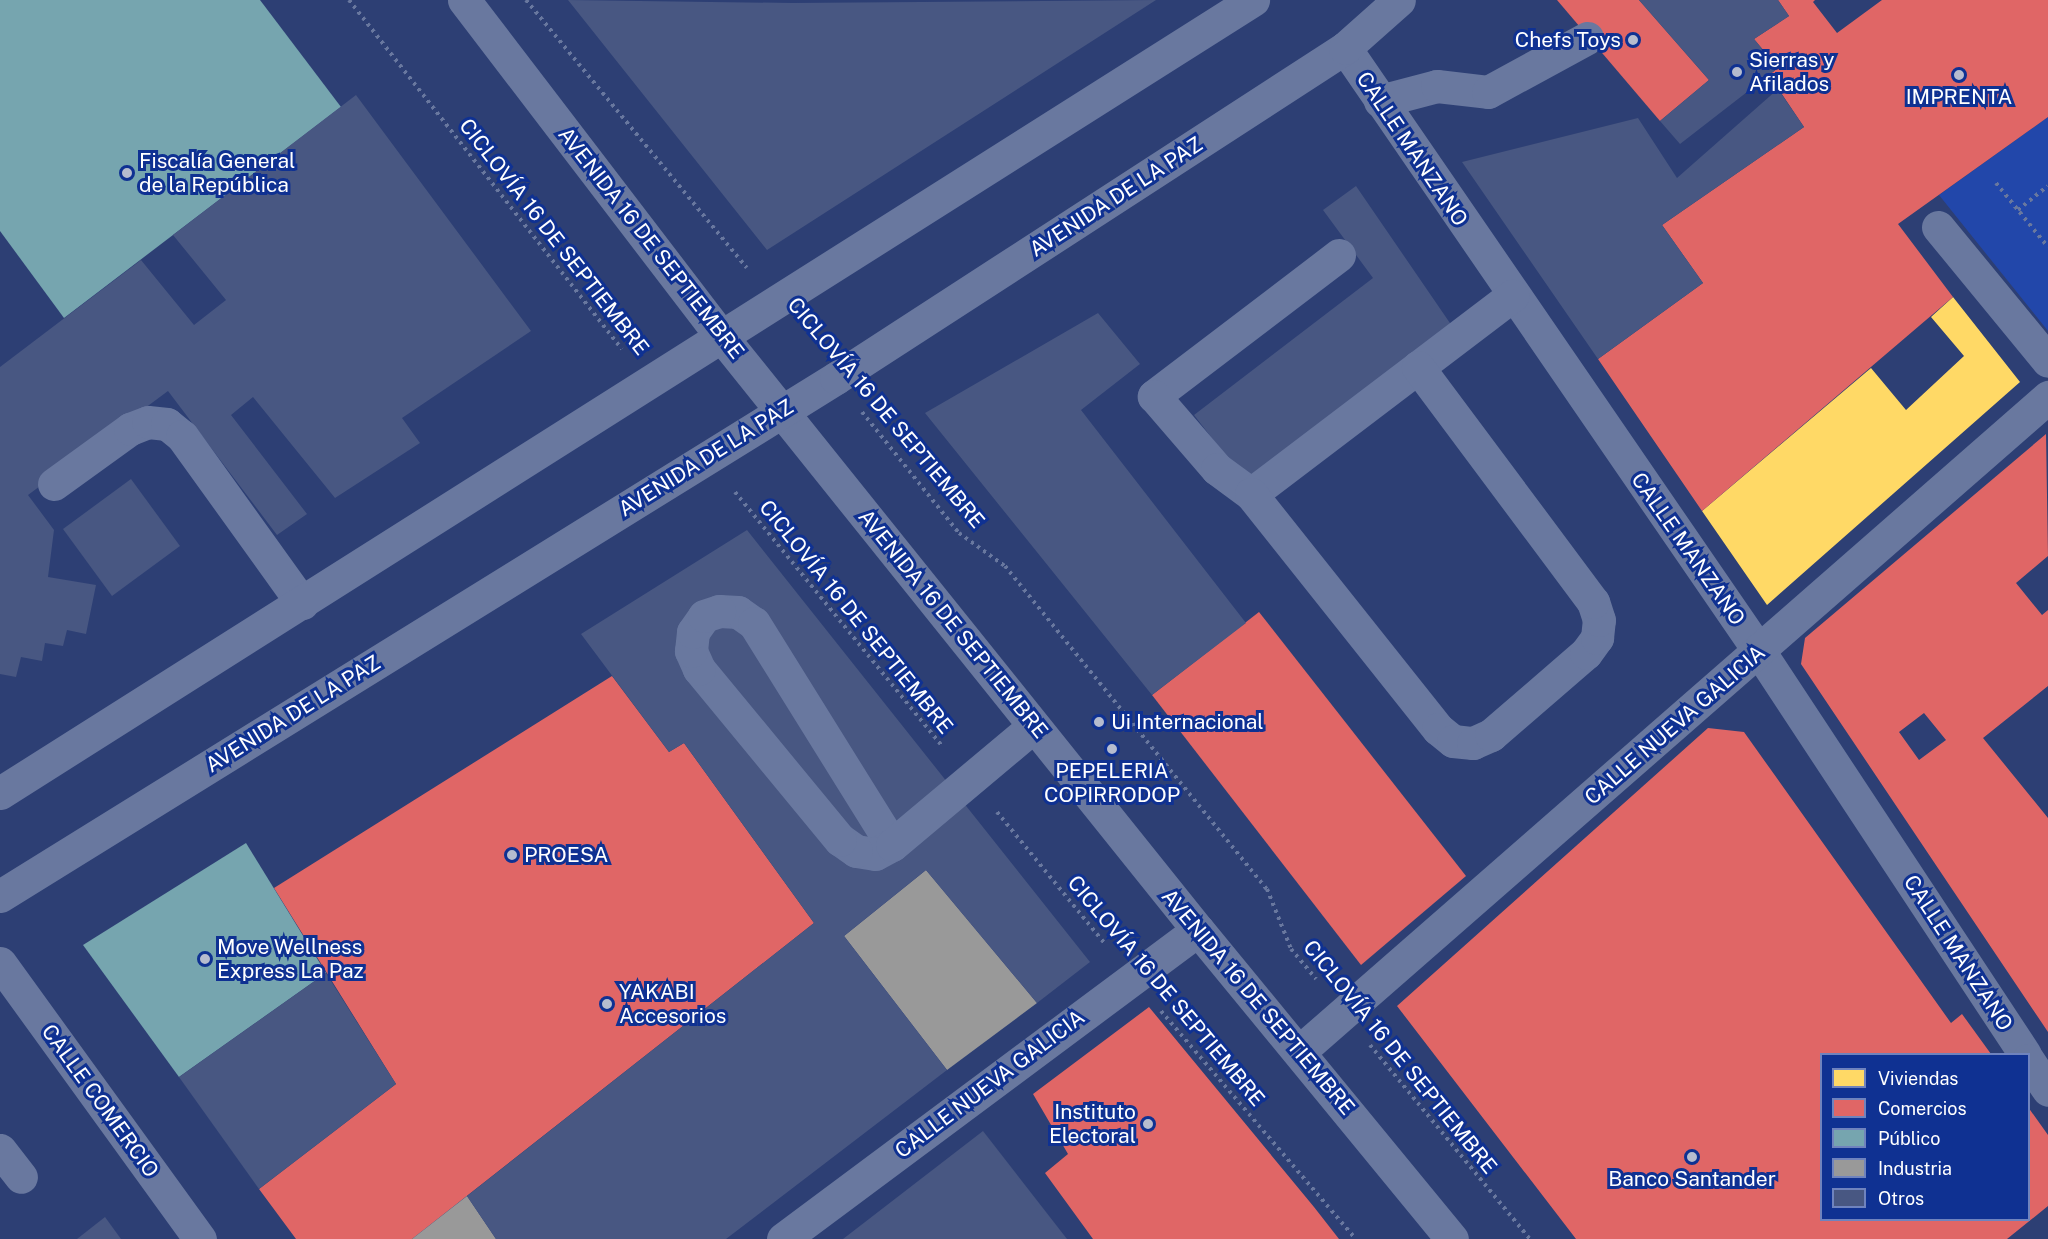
<!DOCTYPE html>
<meta charset="utf-8">
<style>
body{margin:0}
#map{position:relative;width:2048px;height:1239px;overflow:hidden;background:#2d3f74;font-family:"Public Sans",sans-serif}
div>[style]{position:absolute}
.green>*{inset:0;background:#2247aa}
.homes>*{inset:0;background:#ffd966}
.shops>*{inset:0;background:#e06666}
.public>*{inset:0;background:#76a5af}
.industry>*{inset:0;background:#999}
.building>*{inset:0;background:#485782}
.path>*{height:4px;margin-top:-2px;transform-origin:0;background:repeating-linear-gradient(90deg,#69789f 0 3px,transparent 0 7.5px)}
.minor>*{height:33px;margin:-16.5px;padding:0 16.5px;transform-origin:16.5px;border-radius:16.5px;background:#69789f}
.dots>*{width:16px;height:16px;translate:-50% -50%;box-sizing:border-box;border:3px solid #0f3192;border-radius:50%}
span{translate:-50% -50%;white-space:nowrap;text-align:center;line-height:1.15;-webkit-text-stroke:6px #0f3192;paint-order:stroke}
.poi-label{font-size:21px;color:#fff}
.right{translate:-100% -50%;text-align:right}
.left{translate:0 -50%;text-align:left}
.street-label{font-size:21px;color:#fff}
.legend{position:absolute;left:1820px;top:1053px;width:210px;height:168px;box-sizing:border-box;background:#0f3192;border:2px solid #6f83be;margin:0;padding:8px 10px;list-style:none;font-size:18px;color:#fff}
.legend li{display:flex;align-items:center;gap:12px;height:30px}
.legend b{width:30px;border:2px solid #6f83be}
</style>
<div id="map">
<div class="green">
<div style="clip-path:polygon(2048px 117px,2048px 331px,1939px 195px)"></div>
</div>
<div class="homes">
<div style="clip-path:polygon(1953px 297px,2020px 382px,1767px 605px,1702px 511px,1871px 368px,1906px 410px,1964px 356px,1931px 317px)"></div>
</div>
<div class="shops">
<div style="clip-path:polygon(1557px 0,1639px 0,1709px 80px,1660px 121px)"></div>
<div style="clip-path:polygon(1778px 0,1815px 0,1813px 2px,1837px 33px,1882px 0,2048px 0,2048px 117px,1898px 224px,1953px 297px,1702px 511px,1598px 359px,1703px 283px,1662px 225px,1804px 127px,1769px 75px,1778px 68px,1754px 39px,1789px 16px)"></div>
<div style="clip-path:polygon(evenodd,2046px 434px,2048px 556px,2016px 583px,2042px 615px,2048px 610px,2048px 686px,1983px 738px,2048px 818px,2048px 1032px,1801px 664px,1805px 638px,2046px 434px,1924px 713px,1946px 740px,1919px 760px,1899px 732px,1924px 713px)"></div>
<div style="clip-path:polygon(1259px 612px,1466px 876px,1361px 965px,1152px 695px)"></div>
<div style="clip-path:polygon(612px 676px,669px 752px,684px 743px,814px 923px,412px 1239px,296px 1239px,259px 1189px,396px 1084px,274px 888px)"></div>
<div style="clip-path:polygon(1708px 728px,1744px 732px,1951px 1023px,1962px 1014px,1991px 1054px,1822px 1054px,1822px 1220px,2028px 1220px,2028px 1107px,2048px 1135px,2048px 1206px,2007px 1239px,1576px 1239px,1397px 1006px)"></div>
<div style="clip-path:polygon(1149px 1007px,1314px 1207px,1339px 1239px,1093px 1239px,1045px 1173px,1068px 1154px,1033px 1094px)"></div>
</div>
<div class="public">
<div style="clip-path:polygon(0 0,260px 0,341px 107px,64px 318px,0 231px)"></div>
<div style="clip-path:polygon(246px 843px,326px 973px,179px 1077px,83px 945px)"></div>
</div>
<div class="industry">
<div style="clip-path:polygon(926px 870px,1037px 1003px,947px 1070px,844px 936px)"></div>
<div style="clip-path:polygon(467px 1196px,496px 1239px,412px 1239px)"></div>
</div>
<div class="building">
<div style="clip-path:polygon(568px 0,792px 3px,1156px 0,767px 250px)"></div>
<div style="clip-path:polygon(1639px 0,1778px 0,1789px 16px,1754px 39px,1778px 68px,1680px 144px,1660px 121px,1709px 80px)"></div>
<div style="clip-path:polygon(1778px 89px,1804px 127px,1662px 225px,1703px 283px,1598px 359px,1462px 162px,1638px 118px,1677px 178px)"></div>
<div style="clip-path:polygon(356px 95px,531px 331px,402px 418px,420px 443px,335px 498px,253px 397px,231px 415px,307px 514px,277px 535px,168px 391px,28px 495px,54px 530px,48px 577px,96px 585px,86px 634px,67px 630px,63px 646px,45px 643px,42px 661px,21px 657px,16px 677px,0 674px,0 367px,141px 260px,194px 325px,226px 300px,173px 235px)"></div>
<div style="clip-path:polygon(1356px 186px,1452px 326px,1246px 482px,1194px 415px,1373px 278px,1323px 210px)"></div>
<div style="clip-path:polygon(1098px 313px,1140px 364px,1081px 410px,1246px 623px,1152px 695px,925px 413px)"></div>
<div style="clip-path:polygon(131px 479px,180px 546px,112px 596px,63px 529px)"></div>
<div style="clip-path:polygon(747px 530px,1090px 962px,1037px 1003px,926px 870px,844px 936px,947px 1070px,726px 1239px,496px 1239px,467px 1196px,814px 923px,684px 743px,669px 752px,581px 634px)"></div>
<div style="clip-path:polygon(326px 973px,396px 1084px,259px 1189px,179px 1077px)"></div>
<div style="clip-path:polygon(983px 1131px,1067px 1239px,843px 1239px)"></div>
<div style="clip-path:polygon(105px 1217px,121px 1239px,77px 1239px)"></div>
</div>
<div class="path">
<div style="left:349px;top:0;width:443px;rotate:52deg"></div>
<div style="left:526px;top:0;width:347px;rotate:50.5deg"></div>
<div style="left:1996px;top:183px;width:82px;rotate:50.9deg"></div>
<div style="left:2018px;top:210px;width:38px;rotate:-39deg"></div>
<div style="left:862px;top:412px;width:155px;rotate:51.3deg"></div>
<div style="left:959px;top:533px;width:57px;rotate:35.7deg"></div>
<div style="left:1005px;top:566px;width:416px;rotate:51deg"></div>
<div style="left:1267px;top:889px;width:65px;rotate:68.2deg"></div>
<div style="left:1291px;top:949px;width:39px;rotate:50deg"></div>
<div style="left:735px;top:492px;width:328px;rotate:50.8deg"></div>
<div style="left:997px;top:812px;width:172px;rotate:50.7deg"></div>
<div style="left:1161px;top:1011px;width:300px;rotate:49.5deg"></div>
<div style="left:1370px;top:1045px;width:251px;rotate:50.5deg"></div>
</div>
<div class="minor">
<div style="left:464px;top:0;width:424px;rotate:52.6deg"></div>
<div style="left:722px;top:337px;width:760px;rotate:51.25deg"></div>
<div style="left:1198px;top:930px;width:400px;rotate:50.6deg"></div>
<div style="left:1345px;top:48px;width:731px;rotate:55.53deg"></div>
<div style="left:1759px;top:651px;width:483px;rotate:56.6deg"></div>
<div style="left:1380px;top:101px;width:59px;rotate:-14.7deg"></div>
<div style="left:1437px;top:86px;width:51px;rotate:6.7deg"></div>
<div style="left:1488px;top:92px;width:113px;rotate:-28.6deg"></div>
<div style="left:1938px;top:227px;width:173px;rotate:50.6deg"></div>
<div style="left:1339px;top:255px;width:233px;rotate:142.7deg"></div>
<div style="left:1154px;top:396px;width:96px;rotate:49.2deg"></div>
<div style="left:1217px;top:469px;width:42px;rotate:36.3deg"></div>
<div style="left:1251px;top:494px;width:328px;rotate:-37.2deg"></div>
<div style="left:54px;top:484px;width:94px;rotate:-35.9deg"></div>
<div style="left:130px;top:429px;width:19px;rotate:-21deg"></div>
<div style="left:148px;top:422px;width:19px;rotate:6deg"></div>
<div style="left:167px;top:424px;width:19px;rotate:39deg"></div>
<div style="left:182px;top:436px;width:206px;rotate:54.3deg"></div>
<div style="left:1251px;top:494px;width:300px;rotate:51.5deg"></div>
<div style="left:1438px;top:729px;width:19px;rotate:39deg"></div>
<div style="left:1453px;top:741px;width:20px;rotate:6deg"></div>
<div style="left:1473px;top:743px;width:20px;rotate:-24deg"></div>
<div style="left:1491px;top:735px;width:125px;rotate:-40.8deg"></div>
<div style="left:1586px;top:653px;width:19px;rotate:-54deg"></div>
<div style="left:1597px;top:638px;width:18px;rotate:-84deg"></div>
<div style="left:1599px;top:620px;width:19px;rotate:-108deg"></div>
<div style="left:1593px;top:602px;width:293px;rotate:-126.7deg"></div>
<div style="left:719px;top:611px;width:19px;rotate:3deg"></div>
<div style="left:738px;top:612px;width:19px;rotate:35deg"></div>
<div style="left:754px;top:623px;width:261px;rotate:58.1deg"></div>
<div style="left:892px;top:845px;width:19px;rotate:152deg"></div>
<div style="left:875px;top:854px;width:19px;rotate:-171deg"></div>
<div style="left:856px;top:851px;width:19px;rotate:-145deg"></div>
<div style="left:840px;top:840px;width:222px;rotate:-129.5deg"></div>
<div style="left:699px;top:669px;width:20px;rotate:-114deg"></div>
<div style="left:691px;top:651px;width:19px;rotate:-84deg"></div>
<div style="left:693px;top:632px;width:19px;rotate:-55deg"></div>
<div style="left:704px;top:616px;width:16px;rotate:-18deg"></div>
<div style="left:0;top:793px;width:1483px;rotate:-32.33deg"></div>
<div style="left:892px;top:845px;width:185px;rotate:-40deg"></div>
<div style="left:0;top:896px;width:983px;rotate:-31.78deg"></div>
<div style="left:836px;top:378px;width:607px;rotate:-32.96deg"></div>
<div style="left:1345px;top:48px;width:72px;rotate:-41.6deg"></div>
<div style="left:0;top:963px;width:341px;rotate:54.1deg"></div>
<div style="left:1300px;top:1051px;width:994px;rotate:-41.16deg"></div>
<div style="left:2028px;top:1060px;width:36px;rotate:56deg"></div>
<div style="left:0;top:1150px;width:34px;rotate:52deg"></div>
<div style="left:783px;top:1239px;width:517px;rotate:-36.67deg"></div>
</div>
<div class="dots">
<div style="left:1633px;top:40px;background:#b6bcce"></div>
<div style="left:1737px;top:72px;background:#b6bcce"></div>
<div style="left:1959px;top:75px;background:#b6bcce"></div>
<div style="left:127px;top:173px;background:#b6bcce"></div>
<div style="left:1099px;top:722px;background:#b6bcce"></div>
<div style="left:1112px;top:749px;background:#b6bcce"></div>
<div style="left:512px;top:855px;background:#b6bcce"></div>
<div style="left:205px;top:959px;background:#b6bcce"></div>
<div style="left:607px;top:1004px;background:#b6bcce"></div>
<div style="left:1148px;top:1124px;background:#b6bcce"></div>
<div style="left:1692px;top:1157px;background:#b6bcce"></div>
</div>
<div class="poi-label">
<span class="right" style="left:1621px;top:40px">Chefs Toys</span>
<span class="left" style="left:1749px;top:72px">Sierras y<br>Afilados</span>
<span style="left:1959px;top:97px">IMPRENTA</span>
<span class="left" style="left:139px;top:173px">Fiscalía General<br>de la República</span>
<span class="left" style="left:1111px;top:722px">Ui Internacional</span>
<span style="left:1112px;top:783px">PEPELERIA<br>COPIRRODOP</span>
<span class="left" style="left:524px;top:855px">PROESA</span>
<span class="left" style="left:217px;top:959px">Move Wellness<br>Express La Paz</span>
<span class="left" style="left:619px;top:1004px">YAKABI<br>Accesorios</span>
<span class="right" style="left:1136px;top:1124px">Instituto<br>Electoral</span>
<span style="left:1692px;top:1179px">Banco Santander</span>
</div>
<div class="street-label">
<span style="left:1412px;top:149px;rotate:56deg">CALLE MANZANO</span>
<span style="left:1116px;top:197px;rotate:-33deg">AVENIDA DE LA PAZ</span>
<span style="left:554px;top:237px;rotate:52deg">CICLOVÍA 16 DE SEPTIEMBRE</span>
<span style="left:651px;top:243px;rotate:52deg">AVENIDA 16 DE SEPTIEMBRE</span>
<span style="left:886px;top:413px;rotate:50deg">CICLOVÍA 16 DE SEPTIEMBRE</span>
<span style="left:706px;top:458px;rotate:-32deg">AVENIDA DE LA PAZ</span>
<span style="left:1688px;top:549px;rotate:55deg">CALLE MANZANO</span>
<span style="left:856px;top:617px;rotate:51deg">CICLOVÍA 16 DE SEPTIEMBRE</span>
<span style="left:953px;top:624px;rotate:51deg">AVENIDA 16 DE SEPTIEMBRE</span>
<span style="left:293px;top:714px;rotate:-32deg">AVENIDA DE LA PAZ</span>
<span style="left:1675px;top:725px;rotate:-41deg">CALLE NUEVA GALICIA</span>
<span style="left:1958px;top:953px;rotate:57deg">CALLE MANZANO</span>
<span style="left:1166px;top:991px;rotate:50deg">CICLOVÍA 16 DE SEPTIEMBRE</span>
<span style="left:1258px;top:1002px;rotate:50deg">AVENIDA 16 DE SEPTIEMBRE</span>
<span style="left:1400px;top:1057px;rotate:51deg">CICLOVÍA 16 DE SEPTIEMBRE</span>
<span style="left:990px;top:1084px;rotate:-37deg">CALLE NUEVA GALICIA</span>
<span style="left:100px;top:1101px;rotate:54deg">CALLE COMERCIO</span>
</div>
<ul class="legend">
<li><b style="height:16px;background:#ffd966"></b>Viviendas</li>
<li><b style="height:16px;background:#e06666"></b>Comercios</li>
<li><b style="height:16px;background:#76a5af"></b>Público</li>
<li><b style="height:16px;background:#999"></b>Industria</li>
<li><b style="height:16px;background:#485782"></b>Otros</li>
</ul>
</div>
